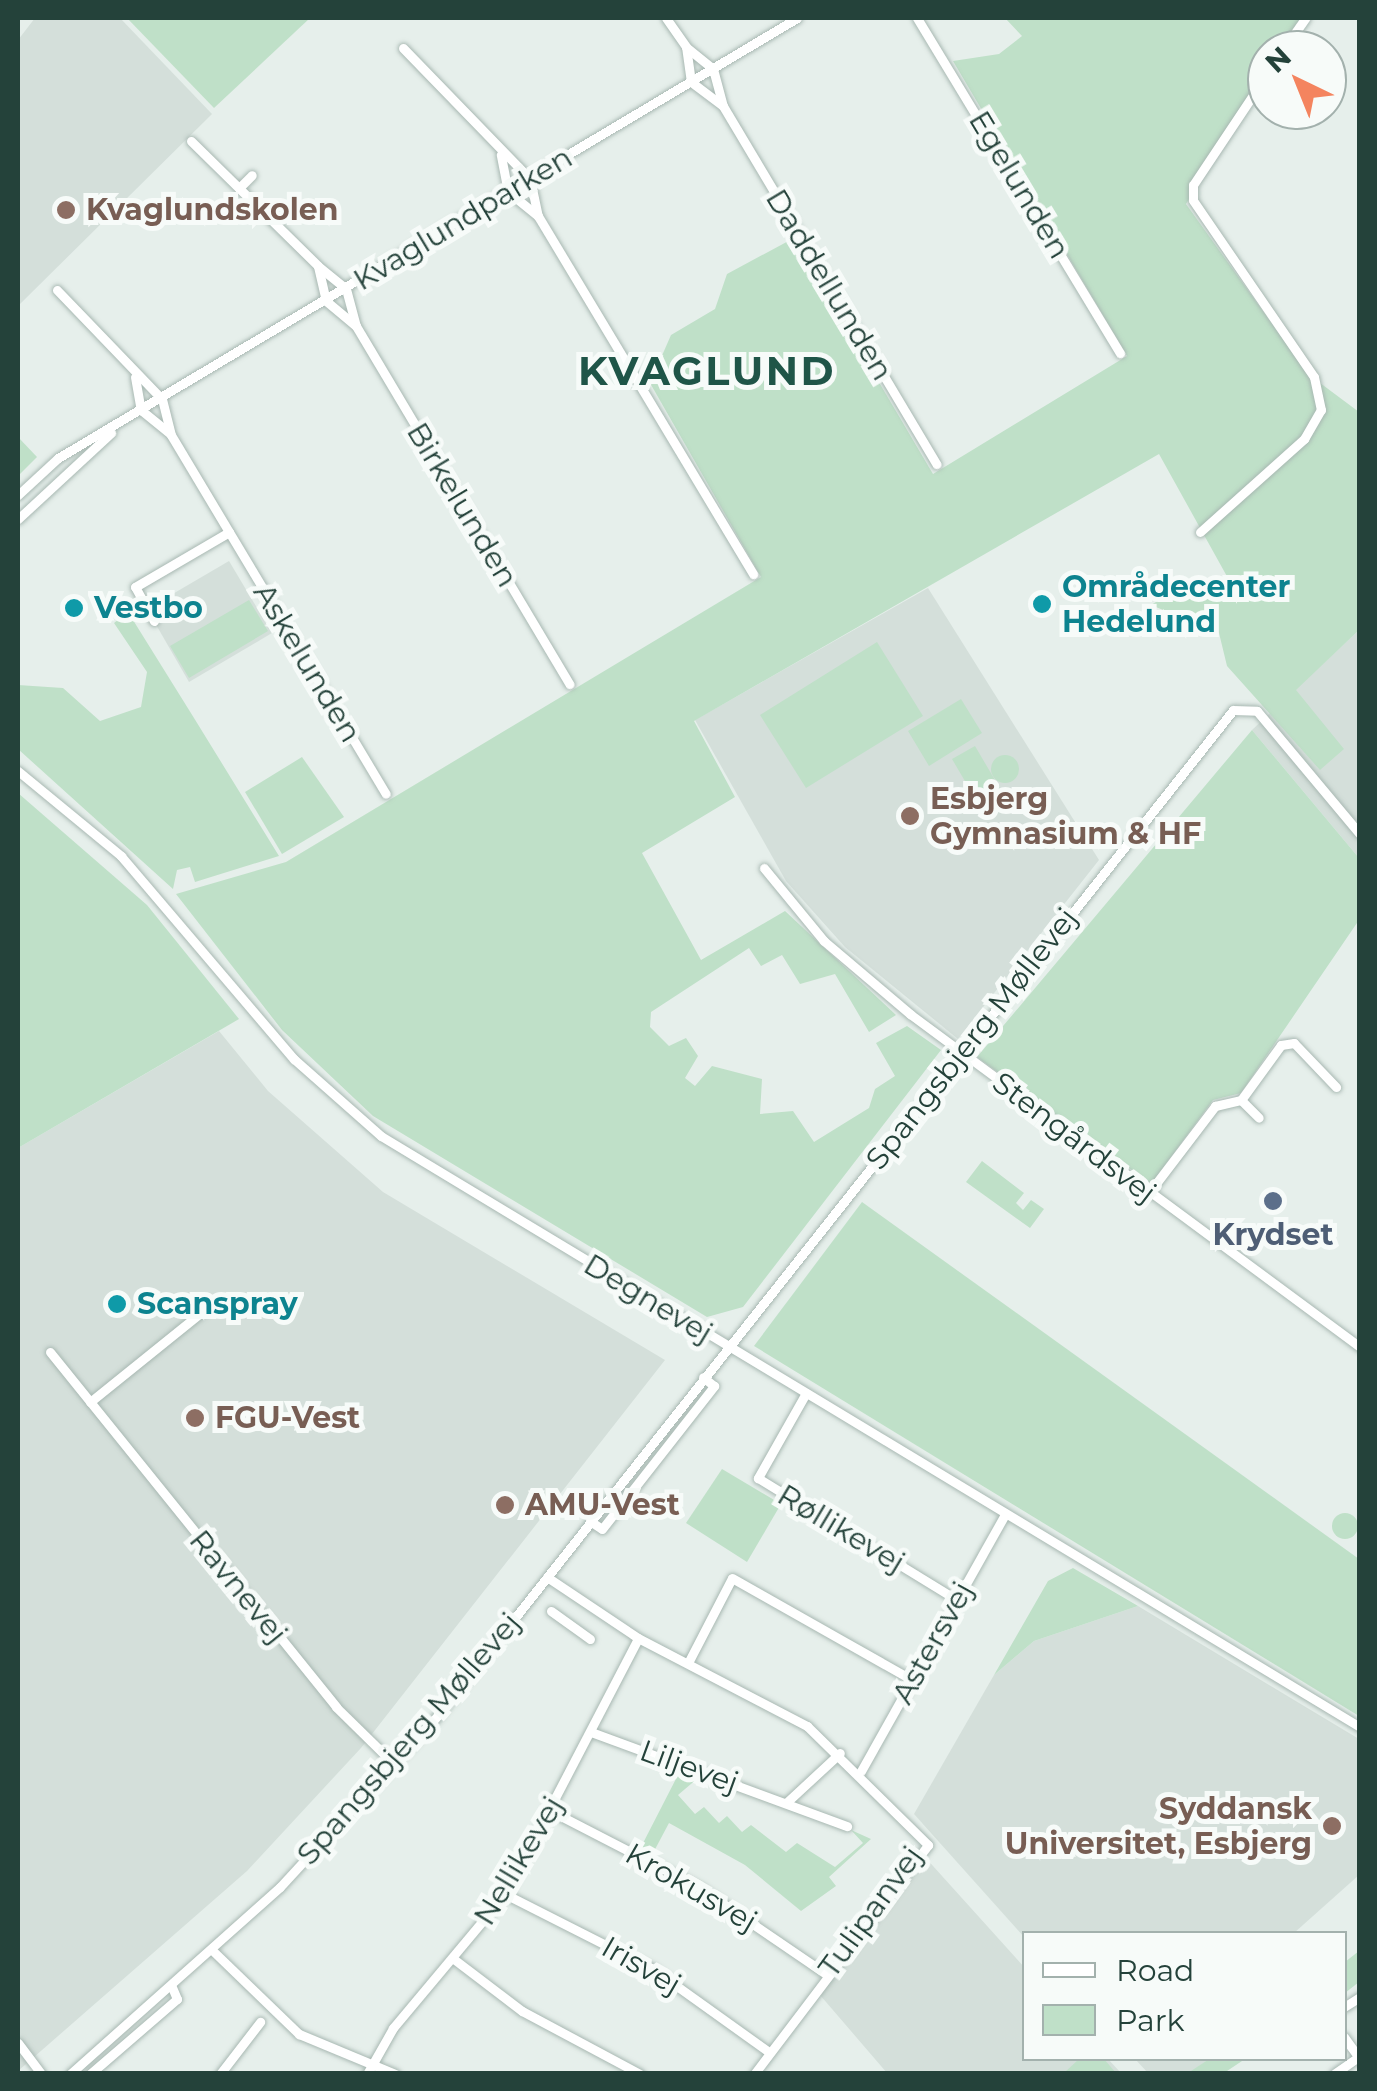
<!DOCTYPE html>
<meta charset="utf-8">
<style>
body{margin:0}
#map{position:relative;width:1377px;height:2091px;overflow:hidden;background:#e6efeb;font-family:Montserrat,sans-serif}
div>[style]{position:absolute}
.built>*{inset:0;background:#d4dfda}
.green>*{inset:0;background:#bfe0c8}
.round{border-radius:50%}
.roads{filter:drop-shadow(0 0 2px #a8b8b2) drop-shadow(0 0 2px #a8b8b2)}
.minor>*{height:9px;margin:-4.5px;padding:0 4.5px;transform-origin:4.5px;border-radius:4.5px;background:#fff}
.dots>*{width:28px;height:28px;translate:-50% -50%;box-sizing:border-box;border:5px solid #f7fbf9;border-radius:50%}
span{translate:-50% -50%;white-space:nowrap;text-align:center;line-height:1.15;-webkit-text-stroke:10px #f7fbf9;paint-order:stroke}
.street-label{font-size:30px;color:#24423a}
.education-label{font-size:30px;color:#785e54;font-weight:700}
.left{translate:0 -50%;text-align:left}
.right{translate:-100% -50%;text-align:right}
.culture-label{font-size:30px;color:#0d838f;font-weight:700}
.service-label{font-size:30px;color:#4e5e75;font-weight:700}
.district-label{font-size:40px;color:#1f5548;font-weight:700;letter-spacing:2.5px}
.frame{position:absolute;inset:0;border:20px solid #24423a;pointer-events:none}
.legend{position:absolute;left:1022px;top:1931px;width:325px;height:130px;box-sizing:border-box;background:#f7fbf9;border:2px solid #a3b1ad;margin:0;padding:12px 18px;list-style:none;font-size:30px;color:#24423a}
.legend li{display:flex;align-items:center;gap:20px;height:50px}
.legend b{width:50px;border:2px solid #a3b1ad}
.north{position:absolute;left:1247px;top:30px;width:100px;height:100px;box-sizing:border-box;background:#f7fbf9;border:2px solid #a3b1ad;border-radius:50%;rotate:317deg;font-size:28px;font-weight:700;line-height:40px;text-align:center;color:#24423a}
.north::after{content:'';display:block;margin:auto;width:35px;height:45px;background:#f4845f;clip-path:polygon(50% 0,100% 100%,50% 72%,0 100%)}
</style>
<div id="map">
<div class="built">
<div style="clip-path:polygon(35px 18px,120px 18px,212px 114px,18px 306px,18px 40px)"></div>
<div style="clip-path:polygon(229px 561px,272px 633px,189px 682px,147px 609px)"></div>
<div style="clip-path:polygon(928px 588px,1099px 860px,958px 1039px,845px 947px,786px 881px,695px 720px)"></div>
<div style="clip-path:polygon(1359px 630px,1359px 858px,1252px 730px)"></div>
<div style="clip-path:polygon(219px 1031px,268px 1091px,383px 1192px,665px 1360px,361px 1748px,247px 1871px,18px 2071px,18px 1148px)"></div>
<div style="clip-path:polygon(1138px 1606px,1359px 1739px,1359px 1875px,1294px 1933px,1024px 1937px,914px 1814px,994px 1675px,1034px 1641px)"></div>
<div style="clip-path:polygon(924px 1856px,1024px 1967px,1024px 2058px,1108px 2059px,1121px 2073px,887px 2073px,820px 1995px)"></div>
<div style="clip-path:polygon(1135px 2059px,1209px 2059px,1188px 2074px,1148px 2073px)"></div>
</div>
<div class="green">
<div style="clip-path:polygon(127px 18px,310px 18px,214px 108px)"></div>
<div style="clip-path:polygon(1005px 18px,1301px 18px,1280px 50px,1267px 50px,1267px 69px,1186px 204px,1308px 374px,1359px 412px,1359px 630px,1296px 690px,1344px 749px,1320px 770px,1227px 666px,1219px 633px,1151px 605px,1189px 582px,1229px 580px,1159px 454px,694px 721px,735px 797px,642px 853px,701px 960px,785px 911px,896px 1015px,869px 1032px,835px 974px,800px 984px,782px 955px,761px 966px,749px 948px,651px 1012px,650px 1027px,669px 1046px,686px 1038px,698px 1056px,685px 1078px,695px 1086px,712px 1066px,762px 1079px,760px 1114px,793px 1111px,814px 1142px,869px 1108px,875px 1089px,895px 1076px,876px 1043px,907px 1026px,941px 1050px,743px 1307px,707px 1317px,373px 1116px,282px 1030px,176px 894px,286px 862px,761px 577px,650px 383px,671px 335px,715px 309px,727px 274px,794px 238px,933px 474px,1127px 356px,953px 61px,999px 54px,1022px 36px)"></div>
<div style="clip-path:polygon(18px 437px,37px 457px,18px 476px)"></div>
<div style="clip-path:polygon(249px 600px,268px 631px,189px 678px,170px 646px)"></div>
<div style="clip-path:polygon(128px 612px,194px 718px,279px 856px,195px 882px,190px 867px,177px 870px,173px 889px,18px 749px,18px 685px,63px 688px,100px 721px,141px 707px,147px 672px,114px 623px)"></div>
<div style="clip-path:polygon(877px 642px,923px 716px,806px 788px,760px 715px)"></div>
<div style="clip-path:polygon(961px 699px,982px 733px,929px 766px,908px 731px)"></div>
<div style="clip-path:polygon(1252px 730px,1359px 858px,1359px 920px,1241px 1093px,1213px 1100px,1151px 1184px,977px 1057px)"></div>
<div style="clip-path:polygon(975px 746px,1002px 792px,979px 805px,952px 759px)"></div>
<div class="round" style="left:991px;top:755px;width:28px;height:28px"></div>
<div style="clip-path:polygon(302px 757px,344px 817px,282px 854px,245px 792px)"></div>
<div style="clip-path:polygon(18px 793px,147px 905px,239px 1019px,18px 1148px)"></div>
<div style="clip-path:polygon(982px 1161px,1024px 1193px,1016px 1203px,1023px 1210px,1031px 1200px,1044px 1209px,1030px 1228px,966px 1182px)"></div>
<div style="clip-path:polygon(862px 1202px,1359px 1559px,1359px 1716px,754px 1346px)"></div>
<div style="clip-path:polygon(722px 1469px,781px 1504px,747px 1562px,686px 1523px)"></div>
<div class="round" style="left:1332px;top:1513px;width:26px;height:26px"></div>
<div style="clip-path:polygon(1073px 1568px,1138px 1606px,1034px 1641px,994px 1675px,1048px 1581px)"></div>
<div style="clip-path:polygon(680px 1771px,698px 1778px,678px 1795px,695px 1814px,704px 1807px,719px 1823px,727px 1816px,742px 1832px,751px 1825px,786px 1852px,797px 1843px,835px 1867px,863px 1843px,851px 1830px,871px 1839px,829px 1877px,836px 1886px,801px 1911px,745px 1865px,669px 1823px,652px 1855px,640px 1849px)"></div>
<div style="clip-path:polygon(1359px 1951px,1359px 1982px,1345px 1993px,1345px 1962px)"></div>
<div style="clip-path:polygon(1080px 2058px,1104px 2059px,1116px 2073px,1064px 2073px)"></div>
<div style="clip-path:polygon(1209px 2059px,1209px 2058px,1245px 2059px,1224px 2073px,1188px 2073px)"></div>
</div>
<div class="roads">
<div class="minor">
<div style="left:666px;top:18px;width:35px;rotate:55deg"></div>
<div style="left:917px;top:18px;width:392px;rotate:58.8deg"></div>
<div style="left:686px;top:47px;width:35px;rotate:39deg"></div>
<div style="left:713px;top:69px;width:38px;rotate:75deg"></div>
<div style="left:723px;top:106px;width:40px;rotate:-143deg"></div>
<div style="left:691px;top:82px;width:35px;rotate:-98deg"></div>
<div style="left:403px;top:48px;width:182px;rotate:45.9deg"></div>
<div style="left:530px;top:179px;width:38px;rotate:78deg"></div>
<div style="left:538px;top:216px;width:38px;rotate:-141deg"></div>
<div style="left:508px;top:192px;width:38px;rotate:-101deg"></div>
<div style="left:1283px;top:50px;width:39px;rotate:-55deg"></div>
<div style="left:723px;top:106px;width:417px;rotate:59.2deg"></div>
<div style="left:191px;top:141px;width:178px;rotate:44.5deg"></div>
<div style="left:239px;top:188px;width:18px;rotate:-45deg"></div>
<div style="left:538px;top:216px;width:418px;rotate:59deg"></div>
<div style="left:318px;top:266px;width:36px;rotate:39deg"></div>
<div style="left:346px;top:289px;width:38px;rotate:75deg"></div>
<div style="left:356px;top:326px;width:39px;rotate:-140deg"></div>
<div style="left:326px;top:301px;width:36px;rotate:-103deg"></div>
<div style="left:57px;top:290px;width:151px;rotate:46.1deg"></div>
<div style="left:162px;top:399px;width:37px;rotate:76deg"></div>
<div style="left:171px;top:435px;width:418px;rotate:59.1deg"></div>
<div style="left:356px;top:326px;width:417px;rotate:59.2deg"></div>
<div style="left:135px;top:377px;width:34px;rotate:80deg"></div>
<div style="left:141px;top:410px;width:36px;rotate:39deg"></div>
<div style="left:18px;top:495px;width:54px;rotate:-42.8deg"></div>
<div style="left:58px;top:458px;width:860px;rotate:-30.77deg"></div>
<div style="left:18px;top:519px;width:127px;rotate:-42.8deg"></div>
<div style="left:1200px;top:532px;width:140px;rotate:-41.8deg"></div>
<div style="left:1304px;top:439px;width:34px;rotate:-60deg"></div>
<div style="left:1321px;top:410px;width:34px;rotate:-102deg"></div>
<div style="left:1314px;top:377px;width:214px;rotate:-124.4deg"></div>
<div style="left:1193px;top:200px;width:15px;rotate:-90deg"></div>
<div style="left:1193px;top:185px;width:133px;rotate:-56.3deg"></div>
<div style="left:154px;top:621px;width:39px;rotate:-119deg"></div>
<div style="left:135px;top:587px;width:109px;rotate:-30.3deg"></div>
<div style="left:18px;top:771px;width:134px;rotate:39.5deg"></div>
<div style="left:121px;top:856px;width:267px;rotate:49.6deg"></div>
<div style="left:294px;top:1059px;width:116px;rotate:41.5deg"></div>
<div style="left:381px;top:1136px;width:1144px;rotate:31.12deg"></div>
<div style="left:764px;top:868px;width:94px;rotate:50.6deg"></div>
<div style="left:824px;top:941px;width:113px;rotate:40.3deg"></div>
<div style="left:910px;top:1014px;width:560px;rotate:36.5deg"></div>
<div style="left:1241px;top:1100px;width:25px;rotate:45deg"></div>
<div style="left:1148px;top:1194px;width:111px;rotate:-52.7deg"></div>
<div style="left:1215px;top:1106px;width:27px;rotate:-13deg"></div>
<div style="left:1241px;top:1100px;width:68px;rotate:-54deg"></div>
<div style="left:1281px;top:1045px;width:13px;rotate:-9deg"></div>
<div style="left:1294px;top:1043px;width:61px;rotate:46.3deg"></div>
<div style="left:50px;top:1352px;width:456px;rotate:51.1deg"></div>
<div style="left:336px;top:1707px;width:83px;rotate:44.5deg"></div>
<div style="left:806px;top:1393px;width:98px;rotate:119.5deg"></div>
<div style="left:758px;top:1478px;width:233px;rotate:31.5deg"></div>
<div style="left:90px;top:1402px;width:153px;rotate:-38.9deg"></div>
<div style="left:590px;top:1521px;width:14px;rotate:34deg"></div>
<div style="left:602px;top:1529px;width:182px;rotate:-51.9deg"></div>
<div style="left:714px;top:1386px;width:14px;rotate:-141deg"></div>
<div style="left:547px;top:1577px;width:110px;rotate:33.8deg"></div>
<div style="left:638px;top:1638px;width:191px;rotate:27.5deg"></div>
<div style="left:807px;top:1726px;width:170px;rotate:44.5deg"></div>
<div style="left:928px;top:1845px;width:288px;rotate:127.2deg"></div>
<div style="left:551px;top:1611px;width:48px;rotate:35.7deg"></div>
<div style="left:689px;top:1661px;width:93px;rotate:-62.6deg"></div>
<div style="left:732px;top:1578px;width:207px;rotate:29.5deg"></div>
<div style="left:591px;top:1732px;width:273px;rotate:20.2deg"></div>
<div style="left:861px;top:1771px;width:295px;rotate:-60.7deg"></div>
<div style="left:787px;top:1802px;width:72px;rotate:-42.8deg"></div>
<div style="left:551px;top:1811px;width:168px;rotate:27.3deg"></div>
<div style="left:700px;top:1888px;width:153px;rotate:34.3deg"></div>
<div style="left:505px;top:1894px;width:166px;rotate:26.9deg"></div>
<div style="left:653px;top:1969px;width:143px;rotate:35.6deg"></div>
<div style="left:213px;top:1951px;width:120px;rotate:44deg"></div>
<div style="left:299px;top:2034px;width:104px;rotate:22.6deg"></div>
<div style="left:455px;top:1960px;width:84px;rotate:37.3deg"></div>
<div style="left:522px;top:2011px;width:134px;rotate:28.1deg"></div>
<div style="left:1344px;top:2007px;width:19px;rotate:-32deg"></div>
<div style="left:1344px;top:2037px;width:27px;rotate:54deg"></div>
<div style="left:18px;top:2043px;width:39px;rotate:53deg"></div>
<div style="left:70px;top:2074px;width:281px;rotate:-41.7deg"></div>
<div style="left:280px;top:1887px;width:234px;rotate:-47.4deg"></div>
<div style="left:438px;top:1715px;width:1281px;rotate:-51.65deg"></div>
<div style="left:1233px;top:710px;width:24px;rotate:2deg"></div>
<div style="left:1257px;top:711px;width:160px;rotate:50.1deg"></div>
<div style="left:90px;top:2074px;width:115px;rotate:-40.8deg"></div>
<div style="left:177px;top:1999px;width:13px;rotate:-113deg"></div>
<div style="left:220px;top:2074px;width:66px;rotate:-52.4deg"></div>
<div style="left:367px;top:2074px;width:53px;rotate:-60.5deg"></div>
<div style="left:393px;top:2028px;width:175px;rotate:-50.1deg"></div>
<div style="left:505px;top:1894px;width:288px;rotate:-62.5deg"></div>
<div style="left:1334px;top:2074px;width:29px;rotate:-35deg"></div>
</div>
</div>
<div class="dots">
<div style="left:66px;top:210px;background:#8d6e63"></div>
<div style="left:1042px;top:604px;background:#0f9aa8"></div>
<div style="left:74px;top:608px;background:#0f9aa8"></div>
<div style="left:910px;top:816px;background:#8d6e63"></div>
<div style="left:1273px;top:1201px;background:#5c6f8a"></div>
<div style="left:117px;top:1304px;background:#0f9aa8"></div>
<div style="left:195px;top:1418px;background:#8d6e63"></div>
<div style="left:505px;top:1505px;background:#8d6e63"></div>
<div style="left:1332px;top:1826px;background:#8d6e63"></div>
</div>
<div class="street-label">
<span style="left:1019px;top:185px;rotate:59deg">Egelunden</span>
<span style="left:463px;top:219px;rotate:-31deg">Kvaglundparken</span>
<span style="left:829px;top:285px;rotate:59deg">Daddellunden</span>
<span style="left:462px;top:505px;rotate:59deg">Birkelunden</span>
<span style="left:307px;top:663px;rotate:59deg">Askelunden</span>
<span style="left:972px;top:1039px;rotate:-52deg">Spangsbjerg Møllevej</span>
<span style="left:1074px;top:1138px;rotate:37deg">Stengårdsvej</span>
<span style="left:648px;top:1299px;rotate:31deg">Degnevej</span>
<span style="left:841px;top:1529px;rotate:31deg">Røllikevej</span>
<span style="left:238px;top:1587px;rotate:51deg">Ravnevej</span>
<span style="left:933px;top:1643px;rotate:-61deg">Astersvej</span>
<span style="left:409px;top:1739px;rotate:-49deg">Spangsbjerg Møllevej</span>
<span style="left:689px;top:1767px;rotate:20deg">Liljevej</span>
<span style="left:519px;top:1861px;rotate:-59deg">Nellikevej</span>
<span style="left:691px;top:1888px;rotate:30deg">Krokusvej</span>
<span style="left:871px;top:1912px;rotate:-54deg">Tulipanvej</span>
<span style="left:641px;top:1966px;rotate:30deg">Irisvej</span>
</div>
<div class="education-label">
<span class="left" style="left:86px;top:210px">Kvaglundskolen</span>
<span class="left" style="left:930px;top:816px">Esbjerg<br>Gymnasium &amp; HF</span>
<span class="left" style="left:215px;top:1418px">FGU-Vest</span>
<span class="left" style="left:525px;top:1505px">AMU-Vest</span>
<span class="right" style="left:1312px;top:1826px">Syddansk<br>Universitet, Esbjerg</span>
</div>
<div class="culture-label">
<span class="left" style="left:1062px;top:604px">Områdecenter<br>Hedelund</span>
<span class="left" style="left:94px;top:608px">Vestbo</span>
<span class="left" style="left:137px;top:1304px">Scanspray</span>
</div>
<div class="service-label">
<span style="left:1273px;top:1235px">Krydset</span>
</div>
<div class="district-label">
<span style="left:707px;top:371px">KVAGLUND</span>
</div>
<div class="frame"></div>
<ul class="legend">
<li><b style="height:12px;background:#fff"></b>Road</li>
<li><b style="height:28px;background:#bfe0c8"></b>Park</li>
</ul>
<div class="north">N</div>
</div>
